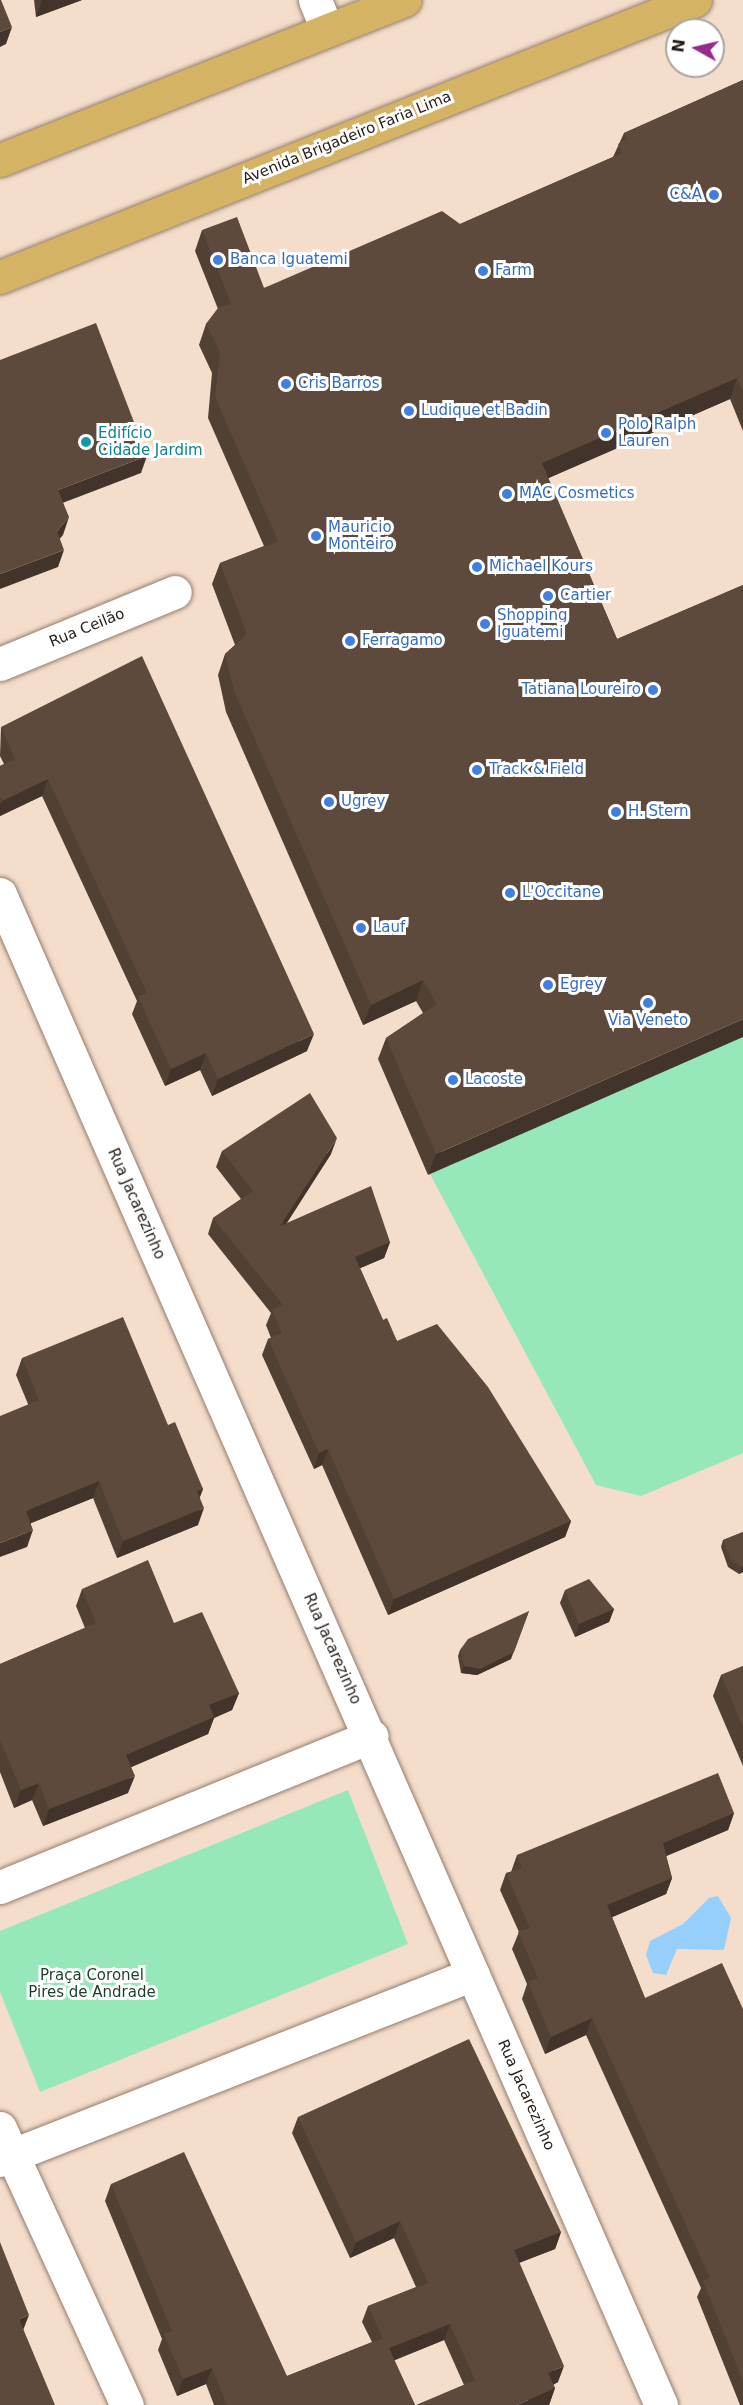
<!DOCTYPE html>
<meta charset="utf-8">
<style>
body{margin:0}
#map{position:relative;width:743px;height:2405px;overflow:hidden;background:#f5ddcb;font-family:"DejaVu Sans",sans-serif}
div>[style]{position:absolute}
.green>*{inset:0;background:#96e7ba}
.water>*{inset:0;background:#97cffc}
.roads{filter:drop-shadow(0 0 2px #937d6d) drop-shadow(0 0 2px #937d6d)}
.minor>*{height:33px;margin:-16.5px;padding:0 16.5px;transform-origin:16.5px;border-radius:16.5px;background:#fff}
.tertiary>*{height:33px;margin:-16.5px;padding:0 16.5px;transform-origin:16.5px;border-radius:16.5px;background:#fff}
.trunk>*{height:33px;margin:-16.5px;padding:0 16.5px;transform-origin:16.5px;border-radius:16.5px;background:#d4b464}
.wall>*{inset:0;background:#514034}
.shaded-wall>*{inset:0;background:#42342a}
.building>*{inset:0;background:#5e4a3c}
.dots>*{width:16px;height:16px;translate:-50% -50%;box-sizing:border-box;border:3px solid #fff;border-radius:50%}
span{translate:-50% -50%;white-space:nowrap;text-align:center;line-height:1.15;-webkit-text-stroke:6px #fff;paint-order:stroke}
.street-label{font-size:15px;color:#271e18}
.shop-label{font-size:15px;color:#366cbe}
.right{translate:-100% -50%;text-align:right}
.left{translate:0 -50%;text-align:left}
.culture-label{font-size:15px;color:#0d838f}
.park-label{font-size:15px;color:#1a3f2c}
.north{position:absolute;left:665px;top:18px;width:60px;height:60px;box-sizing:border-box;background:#fff;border:2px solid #a9a5a3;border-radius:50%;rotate:278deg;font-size:16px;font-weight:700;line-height:24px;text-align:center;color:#271e18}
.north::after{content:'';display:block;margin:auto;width:21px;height:27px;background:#962a8b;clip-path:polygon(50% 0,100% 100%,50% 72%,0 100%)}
</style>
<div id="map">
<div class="green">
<div style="clip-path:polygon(743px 1035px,743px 1453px,641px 1496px,596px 1485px,430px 1174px)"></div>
<div style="clip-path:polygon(348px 1790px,408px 1944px,40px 2092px,0 1992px,0 1931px)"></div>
</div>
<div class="water">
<div style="clip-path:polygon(718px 1896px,731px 1918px,724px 1950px,677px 1949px,666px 1975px,653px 1973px,646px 1955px,650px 1941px,683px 1924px,709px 1898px)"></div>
</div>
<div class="roads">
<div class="minor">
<div style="left:315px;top:0;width:32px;rotate:68deg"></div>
<div style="left:0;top:664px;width:189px;rotate:-22.4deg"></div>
<div style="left:0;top:894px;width:1649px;rotate:66.37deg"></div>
<div style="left:0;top:1887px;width:401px;rotate:-22.1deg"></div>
<div style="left:0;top:2160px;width:508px;rotate:-21.47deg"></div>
</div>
<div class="tertiary">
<div style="left:0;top:2128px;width:305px;rotate:65.4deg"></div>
</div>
<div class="trunk">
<div style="left:0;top:160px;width:435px;rotate:-21.6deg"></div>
<div style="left:0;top:277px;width:748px;rotate:-21.73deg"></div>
</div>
</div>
<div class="wall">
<div style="clip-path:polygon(34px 0,82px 0,36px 17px)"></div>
<div style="clip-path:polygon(743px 80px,743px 431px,730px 399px,548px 478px,617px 639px,743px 585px,428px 1175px,378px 1059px,386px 1038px,423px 1013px,416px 1001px,363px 1025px,226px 712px,218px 675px,225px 654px,235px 645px,212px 584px,220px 563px,264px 546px,208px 418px,212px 373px,199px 345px,206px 324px,218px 309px,195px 251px,202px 230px,264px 288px,460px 224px,613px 157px,624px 133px)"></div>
<div style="clip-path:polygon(1px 727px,307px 1051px,212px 1096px,200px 1070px,165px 1086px,132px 1014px,137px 1001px,42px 796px,0 816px,0 766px,4px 764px,0 756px)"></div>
<div style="clip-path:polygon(222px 1151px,331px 1154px,287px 1223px,390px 1242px,384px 1258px,360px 1268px,383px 1320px,397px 1341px,571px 1521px,565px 1537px,388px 1615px,322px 1465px,314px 1469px,262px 1355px,268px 1339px,271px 1338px,266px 1325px,271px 1313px,208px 1234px,213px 1218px,241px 1199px,216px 1167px)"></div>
<div style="clip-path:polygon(22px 1358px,168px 1425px,203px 1489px,200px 1497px,198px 1525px,117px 1558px,93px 1498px,31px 1523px,27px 1547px,28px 1404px,16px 1375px)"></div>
<div style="clip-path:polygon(743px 1532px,743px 1572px,739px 1574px,728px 1567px,721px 1547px,723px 1540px)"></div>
<div style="clip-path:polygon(82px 1589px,174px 1623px,239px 1693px,232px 1710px,214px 1718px,208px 1734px,131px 1767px,128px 1793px,43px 1826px,32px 1800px,14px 1808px,0 1772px,0 1664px,85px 1628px,76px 1606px)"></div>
<div style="clip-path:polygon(565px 1590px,614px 1609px,609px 1622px,575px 1637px,560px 1603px)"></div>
<div style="clip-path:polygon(460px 1650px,511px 1659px,477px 1675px,461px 1673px,458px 1656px)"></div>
<div style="clip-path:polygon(743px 1666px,743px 1766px,713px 1696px,721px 1675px)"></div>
<div style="clip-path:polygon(734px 1813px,728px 1830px,666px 1856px,672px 1878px,666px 1894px,612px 1917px,645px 1998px,743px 2009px,743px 2405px,740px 2405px,697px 2297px,701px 2288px,586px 2035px,545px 2054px,522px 1999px,527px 1984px,512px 1949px,519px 1932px,500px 1890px,506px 1873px,511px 1872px,517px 1855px)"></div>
<div style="clip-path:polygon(298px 2117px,561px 2232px,555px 2249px,519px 2263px,558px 2382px,553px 2385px,555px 2388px,549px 2405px,464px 2385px,444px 2340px,394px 2360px,415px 2405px,214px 2405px,206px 2384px,177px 2396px,158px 2350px,162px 2339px,105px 2201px,111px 2184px,287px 2376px,372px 2342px,362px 2322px,368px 2306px,416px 2287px,394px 2238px,350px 2258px,292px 2133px)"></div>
</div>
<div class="shaded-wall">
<div style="clip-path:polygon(42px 0,82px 0,36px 17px)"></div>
<div style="clip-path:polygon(12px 27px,6px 44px,0 47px,0 32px)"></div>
<div style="clip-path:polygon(737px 378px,730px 399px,535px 484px,542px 463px)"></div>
<div style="clip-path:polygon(147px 456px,141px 473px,52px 507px,58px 490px)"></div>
<div style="clip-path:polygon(69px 517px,63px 535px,51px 549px,57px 531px)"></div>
<div style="clip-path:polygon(64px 550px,58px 567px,0 589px,0 574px)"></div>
<div style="clip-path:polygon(48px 779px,42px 796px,0 816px,0 806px,2px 801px)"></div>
<div style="clip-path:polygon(423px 980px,416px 1001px,363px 1025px,371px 1005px)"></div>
<div style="clip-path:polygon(743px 1019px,743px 1037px,428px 1175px,436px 1154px)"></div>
<div style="clip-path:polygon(314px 1034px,307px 1051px,212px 1096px,218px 1079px)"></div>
<div style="clip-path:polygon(206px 1053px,200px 1070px,165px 1086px,171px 1069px)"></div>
<div style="clip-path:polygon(337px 1138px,331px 1154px,274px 1242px,280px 1226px)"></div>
<div style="clip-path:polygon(390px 1242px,384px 1258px,349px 1273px,355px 1257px)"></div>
<div style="clip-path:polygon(328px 1449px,322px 1465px,314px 1469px,319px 1453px)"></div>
<div style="clip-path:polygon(99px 1481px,93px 1498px,19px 1528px,26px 1511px)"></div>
<div style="clip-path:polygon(203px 1489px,196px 1506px,197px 1491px)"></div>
<div style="clip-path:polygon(204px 1508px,198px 1525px,117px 1558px,123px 1541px)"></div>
<div style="clip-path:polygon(571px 1521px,565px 1537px,388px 1615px,394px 1599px)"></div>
<div style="clip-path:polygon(33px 1530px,27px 1547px,0 1557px,0 1543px)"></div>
<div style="clip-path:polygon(743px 1566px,743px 1572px,739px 1574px,742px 1567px)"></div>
<div style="clip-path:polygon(614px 1609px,609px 1622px,575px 1637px,579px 1624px)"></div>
<div style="clip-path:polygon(529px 1611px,511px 1659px,477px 1675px,461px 1673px,464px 1666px)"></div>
<div style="clip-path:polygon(239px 1693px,232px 1710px,214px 1718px,208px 1734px,120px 1772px,126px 1755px,209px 1705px)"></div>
<div style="clip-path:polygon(135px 1776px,128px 1793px,43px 1826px,49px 1809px)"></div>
<div style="clip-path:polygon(39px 1783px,32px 1800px,14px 1808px,21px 1790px)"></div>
<div style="clip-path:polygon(734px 1813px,728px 1830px,657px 1860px,663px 1843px)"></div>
<div style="clip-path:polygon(672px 1878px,666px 1894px,601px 1922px,607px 1905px)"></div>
<div style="clip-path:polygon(592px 2018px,586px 2035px,545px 2054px,551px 2037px)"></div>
<div style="clip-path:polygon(400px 2221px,394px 2238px,350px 2258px,356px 2242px)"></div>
<div style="clip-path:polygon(561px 2232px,555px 2249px,508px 2267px,514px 2250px)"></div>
<div style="clip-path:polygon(29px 2315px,22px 2333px,19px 2319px)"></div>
<div style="clip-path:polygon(450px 2324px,444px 2340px,383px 2365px,389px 2348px)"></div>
<div style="clip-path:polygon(564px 2366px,558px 2382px,542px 2390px,548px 2373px)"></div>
<div style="clip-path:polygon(212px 2368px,206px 2384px,177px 2396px,183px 2379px)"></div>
<div style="clip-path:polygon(555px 2388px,549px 2405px,517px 2405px)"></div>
</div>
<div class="building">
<div style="clip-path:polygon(0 0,1px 0,12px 27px,0 32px)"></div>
<div style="clip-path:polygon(743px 80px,743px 392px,737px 378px,542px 463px,617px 639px,743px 585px,743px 1019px,436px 1154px,386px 1038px,437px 1004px,423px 980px,371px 1005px,234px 691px,225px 654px,247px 634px,220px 563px,278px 541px,215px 397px,220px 352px,206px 324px,218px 308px,231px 303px,202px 230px,237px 217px,264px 288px,442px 211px,460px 224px,622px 153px,618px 144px,627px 139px,624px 133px)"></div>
<div style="clip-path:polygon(96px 323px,147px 456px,58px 490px,69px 517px,57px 531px,64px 550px,0 574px,0 360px)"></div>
<div style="clip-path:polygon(142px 656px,314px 1034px,218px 1079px,206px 1053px,171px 1069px,138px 997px,147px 993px,48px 779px,2px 801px,0 796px,0 766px,15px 759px,1px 727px)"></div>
<div style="clip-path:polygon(310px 1093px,337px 1138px,280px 1226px,371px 1186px,390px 1242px,355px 1257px,383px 1320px,387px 1318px,397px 1341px,437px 1324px,488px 1387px,571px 1521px,394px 1599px,328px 1449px,319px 1453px,268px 1339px,282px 1333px,272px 1310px,283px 1305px,213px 1218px,253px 1191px,222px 1151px)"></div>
<div style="clip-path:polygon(123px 1317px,168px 1425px,175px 1422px,203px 1489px,197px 1491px,204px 1508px,123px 1541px,99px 1481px,26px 1511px,33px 1530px,0 1543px,0 1416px,39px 1400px,22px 1358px)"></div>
<div style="clip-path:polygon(743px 1532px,743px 1566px,742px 1567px,731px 1560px,723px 1540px)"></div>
<div style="clip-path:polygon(148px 1560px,174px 1623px,202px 1612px,239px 1693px,209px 1705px,214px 1717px,126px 1755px,135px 1776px,49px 1809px,39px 1783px,21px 1790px,0 1740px,0 1664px,96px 1623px,82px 1589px)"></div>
<div style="clip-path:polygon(589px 1579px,614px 1609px,579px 1624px,565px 1590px)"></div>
<div style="clip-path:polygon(529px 1611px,514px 1652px,480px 1669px,464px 1666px,460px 1650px,468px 1639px)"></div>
<div style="clip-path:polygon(743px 1666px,743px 1727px,721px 1675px)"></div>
<div style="clip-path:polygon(718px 1773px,734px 1813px,663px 1843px,672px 1878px,607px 1905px,645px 1998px,722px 1963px,743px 2009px,743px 2381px,703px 2281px,710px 2278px,592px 2018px,551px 2037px,528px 1982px,538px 1978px,518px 1932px,530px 1928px,506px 1873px,522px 1868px,517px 1855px)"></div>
<div style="clip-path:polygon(469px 2039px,561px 2232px,514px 2250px,564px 2366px,548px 2373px,555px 2388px,517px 2405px,416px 2405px,475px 2380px,450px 2324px,389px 2348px,415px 2405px,227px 2405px,212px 2368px,183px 2379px,164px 2334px,172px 2331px,111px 2184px,184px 2152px,287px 2376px,383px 2338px,368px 2306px,428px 2283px,400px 2221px,356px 2242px,298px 2117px)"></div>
<div style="clip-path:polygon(0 2242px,29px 2315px,19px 2319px,55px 2405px,0 2405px)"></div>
</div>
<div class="dots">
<div style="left:714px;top:195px;background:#3f7fe0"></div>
<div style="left:218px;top:260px;background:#3f7fe0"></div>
<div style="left:483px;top:271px;background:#3f7fe0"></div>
<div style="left:286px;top:384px;background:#3f7fe0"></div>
<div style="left:409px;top:411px;background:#3f7fe0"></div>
<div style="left:606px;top:433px;background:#3f7fe0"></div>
<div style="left:86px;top:442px;background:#0f9aa8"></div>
<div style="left:507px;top:494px;background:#3f7fe0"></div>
<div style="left:316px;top:536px;background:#3f7fe0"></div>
<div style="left:477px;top:567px;background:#3f7fe0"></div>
<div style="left:548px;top:596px;background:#3f7fe0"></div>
<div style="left:485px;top:624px;background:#3f7fe0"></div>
<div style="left:350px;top:641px;background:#3f7fe0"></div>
<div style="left:653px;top:690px;background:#3f7fe0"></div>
<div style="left:477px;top:770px;background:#3f7fe0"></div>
<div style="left:329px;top:802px;background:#3f7fe0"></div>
<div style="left:616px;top:812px;background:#3f7fe0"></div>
<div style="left:510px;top:893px;background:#3f7fe0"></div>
<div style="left:361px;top:928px;background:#3f7fe0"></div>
<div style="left:548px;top:985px;background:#3f7fe0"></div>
<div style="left:648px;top:1003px;background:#3f7fe0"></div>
<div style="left:453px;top:1080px;background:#3f7fe0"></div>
</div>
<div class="street-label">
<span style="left:347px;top:138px;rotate:-22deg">Avenida Brigadeiro Faria Lima</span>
<span style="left:87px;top:628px;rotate:-22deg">Rua Ceilão</span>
<span style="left:136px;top:1204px;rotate:66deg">Rua Jacarezinho</span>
<span style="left:332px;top:1649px;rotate:66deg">Rua Jacarezinho</span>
<span style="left:526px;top:2095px;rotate:66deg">Rua Jacarezinho</span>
</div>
<div class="shop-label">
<span class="right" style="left:702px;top:195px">C&amp;A</span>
<span class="left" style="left:230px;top:260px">Banca Iguatemi</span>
<span class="left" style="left:495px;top:271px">Farm</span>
<span class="left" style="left:298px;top:384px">Cris Barros</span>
<span class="left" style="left:421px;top:411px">Ludique et Badin</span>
<span class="left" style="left:618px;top:433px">Polo Ralph<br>Lauren</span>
<span class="left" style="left:519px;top:494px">MAC Cosmetics</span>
<span class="left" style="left:328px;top:536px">Mauricio<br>Monteiro</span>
<span class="left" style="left:489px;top:567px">Michael Kours</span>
<span class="left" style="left:560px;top:596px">Cartier</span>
<span class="left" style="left:497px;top:624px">Shopping<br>Iguatemi</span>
<span class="left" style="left:362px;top:641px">Ferragamo</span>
<span class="right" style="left:641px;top:690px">Tatiana Loureiro</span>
<span class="left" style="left:489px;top:770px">Track &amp; Field</span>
<span class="left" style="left:341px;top:802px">Ugrey</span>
<span class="left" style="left:628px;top:812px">H. Stern</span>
<span class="left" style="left:522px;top:893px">L'Occitane</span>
<span class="left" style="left:373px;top:928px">Lauf</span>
<span class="left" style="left:560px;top:985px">Egrey</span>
<span style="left:648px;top:1021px">Via Veneto</span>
<span class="left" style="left:465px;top:1080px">Lacoste</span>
</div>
<div class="culture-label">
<span class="left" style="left:98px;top:442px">Edifício<br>Cidade Jardim</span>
</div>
<div class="park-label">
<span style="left:92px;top:1984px">Praça Coronel<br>Pires de Andrade</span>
</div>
<div class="north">N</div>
</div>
